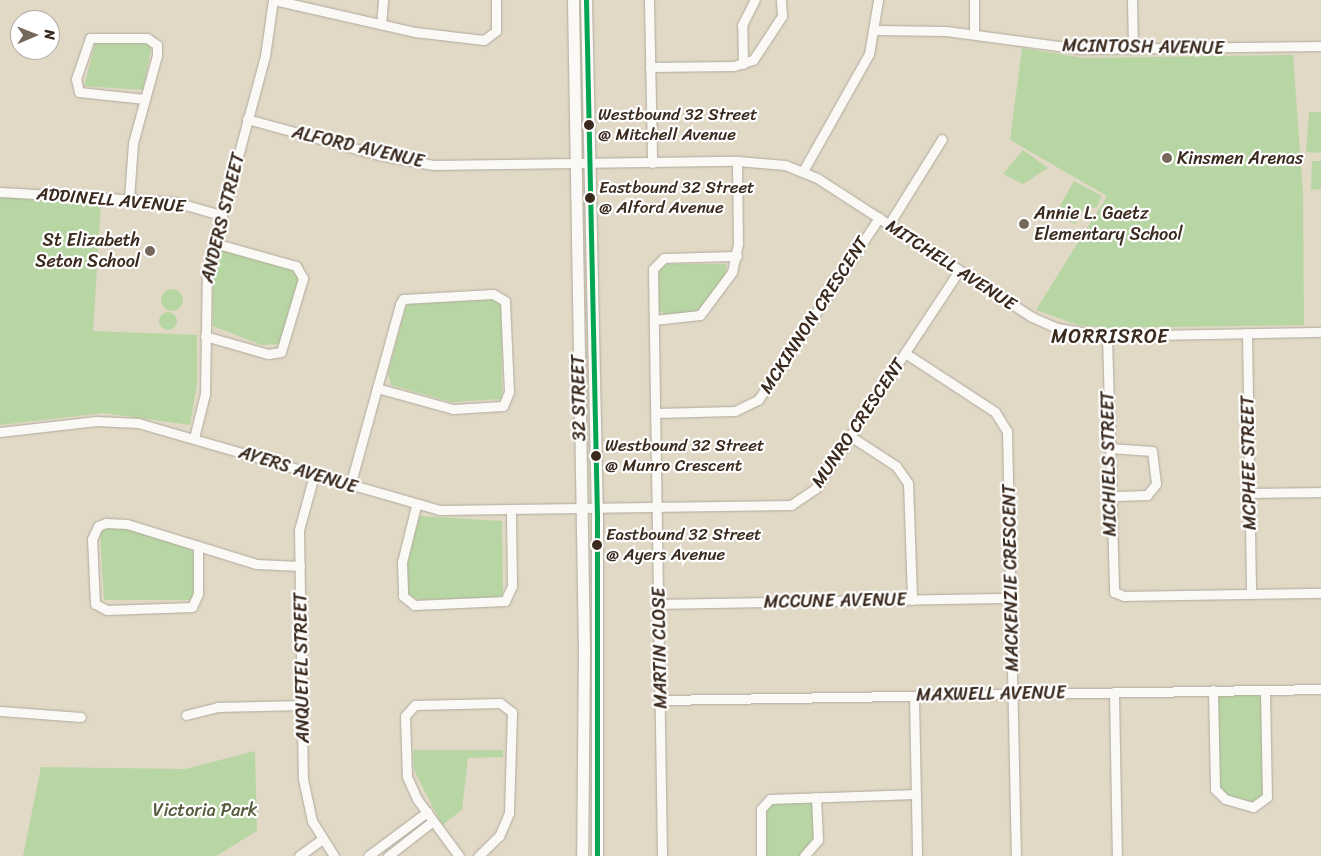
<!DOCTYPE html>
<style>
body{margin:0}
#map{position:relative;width:1321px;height:856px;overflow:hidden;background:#e1d9c6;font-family:Sriracha,sans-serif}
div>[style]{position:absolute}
.green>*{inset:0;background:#b8d6a4}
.round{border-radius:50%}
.roads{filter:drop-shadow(0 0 1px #b0a99c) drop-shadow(0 0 1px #b0a99c)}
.minor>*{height:9px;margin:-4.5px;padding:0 4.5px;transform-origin:4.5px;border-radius:4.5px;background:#faf9f6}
.major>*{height:11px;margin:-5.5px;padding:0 5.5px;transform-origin:5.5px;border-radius:5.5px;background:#faf9f6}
.bus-1>*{height:5px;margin:-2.5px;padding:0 2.5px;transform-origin:2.5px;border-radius:2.5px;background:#00a651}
.dots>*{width:14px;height:14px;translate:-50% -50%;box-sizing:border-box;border:2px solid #fff;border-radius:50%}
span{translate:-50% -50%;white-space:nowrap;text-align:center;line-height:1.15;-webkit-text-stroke:4.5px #fff;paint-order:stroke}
.bus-label{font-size:17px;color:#3b2a1e}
.left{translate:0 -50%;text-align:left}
.street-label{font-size:18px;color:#3b2a1e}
.poi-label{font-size:18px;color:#3b2a1e}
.right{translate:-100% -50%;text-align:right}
.park-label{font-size:18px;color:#575d3e}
.quarter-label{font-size:20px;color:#3b2a1e;letter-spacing:1px}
.north{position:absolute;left:10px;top:10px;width:50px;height:50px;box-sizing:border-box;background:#fff;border:1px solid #b1aaa5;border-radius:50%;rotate:89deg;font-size:14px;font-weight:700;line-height:20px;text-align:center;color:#3b2a1e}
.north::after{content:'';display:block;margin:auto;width:18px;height:22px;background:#756759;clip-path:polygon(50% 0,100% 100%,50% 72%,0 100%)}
</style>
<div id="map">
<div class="green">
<div style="clip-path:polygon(96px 41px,152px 44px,143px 90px,84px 86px)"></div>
<div style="clip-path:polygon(1022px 48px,1084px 58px,1293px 55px,1303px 192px,1304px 325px,1106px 328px,1078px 325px,1036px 310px,1107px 196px,1010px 140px)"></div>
<div style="clip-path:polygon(1309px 112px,1321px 112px,1321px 153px,1306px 152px)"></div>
<div style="clip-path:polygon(1023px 150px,1048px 168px,1023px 184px,1003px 174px)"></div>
<div style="clip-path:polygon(1312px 161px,1321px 161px,1321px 189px,1311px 190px)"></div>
<div style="clip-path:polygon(1074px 181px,1102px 196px,1097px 207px,1083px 210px,1075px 224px,1056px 213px)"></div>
<div style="clip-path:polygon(0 197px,101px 203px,93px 331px,197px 335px,197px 384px,190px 425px,103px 413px,0 425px)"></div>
<div style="clip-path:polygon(221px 250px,292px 268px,299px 278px,280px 344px,262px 345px,213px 326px,213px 282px)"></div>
<div style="clip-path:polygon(664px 264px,726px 264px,726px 273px,711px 299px,695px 312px,667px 316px,659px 310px,659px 272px)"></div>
<div class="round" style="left:161px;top:289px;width:22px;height:22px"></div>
<div style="clip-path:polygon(494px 298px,502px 307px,502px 399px,451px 402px,391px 385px,388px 373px,406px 306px,412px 301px)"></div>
<div class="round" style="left:159px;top:312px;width:18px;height:18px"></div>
<div style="clip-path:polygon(420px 516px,502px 521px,503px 597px,420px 600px,407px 595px,405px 563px)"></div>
<div style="clip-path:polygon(107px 528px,125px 528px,189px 546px,194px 555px,195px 593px,191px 600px,104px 600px,100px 533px)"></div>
<div style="clip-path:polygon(1213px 690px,1265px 690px,1267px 792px,1257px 806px,1219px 795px)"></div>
<div style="clip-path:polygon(413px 750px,503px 750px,503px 757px,468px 758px,462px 810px,442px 825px,414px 770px)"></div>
<div style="clip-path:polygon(255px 751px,257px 831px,216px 856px,23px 856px,41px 767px,185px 769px)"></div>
<div style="clip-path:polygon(816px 797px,818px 834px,804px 856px,761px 856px,764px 803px)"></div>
</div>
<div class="roads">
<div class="minor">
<div style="left:274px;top:0;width:145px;rotate:12.8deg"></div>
<div style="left:415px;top:32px;width:69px;rotate:6.6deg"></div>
<div style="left:484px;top:40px;width:15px;rotate:-37deg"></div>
<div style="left:496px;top:31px;width:31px;rotate:-90deg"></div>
<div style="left:649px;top:0;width:163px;rotate:88.9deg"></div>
<div style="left:974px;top:0;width:34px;rotate:90deg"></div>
<div style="left:1132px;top:0;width:49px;rotate:88.8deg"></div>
<div style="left:381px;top:24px;width:24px;rotate:-85deg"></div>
<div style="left:876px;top:30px;width:70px;rotate:0.8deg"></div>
<div style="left:946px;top:31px;width:136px;rotate:7.6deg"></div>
<div style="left:1081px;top:49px;width:240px;rotate:-0.7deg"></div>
<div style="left:743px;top:64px;width:39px;rotate:-91deg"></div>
<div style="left:742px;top:25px;width:28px;rotate:-63deg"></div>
<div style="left:650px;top:67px;width:84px;rotate:-0.7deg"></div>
<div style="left:734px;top:66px;width:20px;rotate:-18deg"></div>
<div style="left:753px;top:60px;width:53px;rotate:-56.6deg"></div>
<div style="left:782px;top:16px;width:16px;rotate:-94deg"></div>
<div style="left:247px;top:119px;width:137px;rotate:15.3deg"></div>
<div style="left:379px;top:155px;width:55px;rotate:10.5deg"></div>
<div style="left:433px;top:165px;width:304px;rotate:-0.8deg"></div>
<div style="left:737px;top:161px;width:48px;rotate:4.8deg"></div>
<div style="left:785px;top:165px;width:35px;rotate:22deg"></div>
<div style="left:817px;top:178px;width:256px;rotate:32.9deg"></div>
<div style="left:1032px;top:317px;width:27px;rotate:24deg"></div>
<div style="left:1057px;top:328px;width:51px;rotate:9.1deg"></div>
<div style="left:1107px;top:336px;width:214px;rotate:-1.1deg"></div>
<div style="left:803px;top:171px;width:134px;rotate:-60.6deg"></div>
<div style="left:869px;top:54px;width:55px;rotate:-80.5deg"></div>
<div style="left:0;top:192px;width:175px;rotate:3.3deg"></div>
<div style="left:175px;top:202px;width:48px;rotate:15.8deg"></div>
<div style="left:129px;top:199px;width:56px;rotate:-85.9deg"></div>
<div style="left:133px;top:143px;width:91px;rotate:-74.7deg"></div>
<div style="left:157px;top:55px;width:10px;rotate:-90deg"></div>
<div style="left:157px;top:45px;width:12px;rotate:-145deg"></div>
<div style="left:147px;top:38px;width:57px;rotate:180deg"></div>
<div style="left:90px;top:38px;width:43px;rotate:108.9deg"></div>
<div style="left:76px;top:79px;width:13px;rotate:77deg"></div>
<div style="left:79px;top:92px;width:66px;rotate:6.1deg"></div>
<div style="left:889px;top:224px;width:100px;rotate:-58.1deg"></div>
<div style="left:654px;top:320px;width:46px;rotate:-6.2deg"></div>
<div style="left:700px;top:315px;width:54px;rotate:-53.3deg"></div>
<div style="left:732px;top:272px;width:29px;rotate:-78deg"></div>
<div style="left:738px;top:244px;width:83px;rotate:-90.7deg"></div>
<div style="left:1247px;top:333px;width:261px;rotate:89.1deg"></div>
<div style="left:205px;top:336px;width:66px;rotate:15.9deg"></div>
<div style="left:268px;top:354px;width:13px;rotate:-9deg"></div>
<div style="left:281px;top:352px;width:77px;rotate:-73.4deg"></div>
<div style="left:303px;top:278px;width:14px;rotate:-120deg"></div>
<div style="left:296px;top:266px;width:85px;rotate:-164.3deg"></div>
<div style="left:1107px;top:336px;width:256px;rotate:88.4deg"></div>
<div style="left:1114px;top:592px;width:11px;rotate:22deg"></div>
<div style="left:1124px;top:596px;width:197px;rotate:-0.9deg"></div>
<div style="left:905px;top:353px;width:108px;rotate:33.2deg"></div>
<div style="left:995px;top:412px;width:22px;rotate:58deg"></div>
<div style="left:1007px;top:431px;width:425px;rotate:88.8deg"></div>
<div style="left:656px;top:413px;width:79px;rotate:-1.5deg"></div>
<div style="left:735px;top:411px;width:25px;rotate:-26deg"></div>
<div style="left:758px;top:400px;width:219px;rotate:-56.4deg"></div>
<div style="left:0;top:432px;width:97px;rotate:-6.5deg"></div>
<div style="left:96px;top:421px;width:42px;rotate:2.7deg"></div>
<div style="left:138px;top:423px;width:313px;rotate:16.1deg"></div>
<div style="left:439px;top:510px;width:352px;rotate:-0.8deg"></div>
<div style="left:791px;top:505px;width:29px;rotate:-34deg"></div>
<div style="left:815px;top:489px;width:261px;rotate:-56.6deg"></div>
<div style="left:850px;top:436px;width:55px;rotate:33.1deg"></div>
<div style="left:896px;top:466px;width:21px;rotate:55deg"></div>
<div style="left:908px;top:483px;width:117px;rotate:88deg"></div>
<div style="left:194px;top:438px;width:45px;rotate:-76deg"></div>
<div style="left:205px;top:394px;width:123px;rotate:-89.1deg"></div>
<div style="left:207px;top:271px;width:223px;rotate:-74.9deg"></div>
<div style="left:265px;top:56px;width:57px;rotate:-81.9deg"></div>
<div style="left:1109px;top:448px;width:43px;rotate:4deg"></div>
<div style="left:1152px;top:451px;width:33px;rotate:83deg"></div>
<div style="left:1156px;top:484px;width:14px;rotate:129deg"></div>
<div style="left:1147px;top:495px;width:38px;rotate:178deg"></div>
<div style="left:314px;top:475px;width:57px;rotate:105.3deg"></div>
<div style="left:299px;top:530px;width:249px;rotate:89.1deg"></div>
<div style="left:303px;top:779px;width:43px;rotate:77.9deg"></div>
<div style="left:312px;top:821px;width:41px;rotate:57.8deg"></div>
<div style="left:350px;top:486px;width:189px;rotate:-74.6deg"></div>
<div style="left:400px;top:304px;width:6px;rotate:-59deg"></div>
<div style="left:403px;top:299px;width:90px;rotate:-3.2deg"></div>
<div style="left:493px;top:294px;width:14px;rotate:30deg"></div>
<div style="left:505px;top:301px;width:91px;rotate:87.5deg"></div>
<div style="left:509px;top:392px;width:15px;rotate:113deg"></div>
<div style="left:503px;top:406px;width:50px;rotate:176.6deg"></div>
<div style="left:453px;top:409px;width:79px;rotate:-164.6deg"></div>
<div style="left:1249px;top:493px;width:72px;rotate:-0.8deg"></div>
<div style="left:416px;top:506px;width:58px;rotate:104deg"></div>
<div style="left:402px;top:562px;width:34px;rotate:88deg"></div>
<div style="left:403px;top:596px;width:14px;rotate:39deg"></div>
<div style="left:414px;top:605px;width:91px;rotate:-2.5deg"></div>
<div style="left:505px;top:601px;width:17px;rotate:-65deg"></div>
<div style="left:512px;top:586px;width:75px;rotate:-90.8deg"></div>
<div style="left:198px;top:546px;width:48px;rotate:90deg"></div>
<div style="left:198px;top:594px;width:14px;rotate:115deg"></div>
<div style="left:192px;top:607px;width:85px;rotate:178deg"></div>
<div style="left:107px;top:610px;width:13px;rotate:-153deg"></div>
<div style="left:95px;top:604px;width:65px;rotate:-92.6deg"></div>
<div style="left:92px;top:539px;width:14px;rotate:-65deg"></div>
<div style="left:98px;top:526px;width:9px;rotate:-21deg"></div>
<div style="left:106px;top:523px;width:21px;rotate:3deg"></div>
<div style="left:127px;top:524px;width:135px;rotate:17.2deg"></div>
<div style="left:256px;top:564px;width:44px;rotate:2.6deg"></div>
<div style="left:659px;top:604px;width:352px;rotate:-1deg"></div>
<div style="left:1213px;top:690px;width:99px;rotate:88.8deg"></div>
<div style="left:1215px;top:789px;width:14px;rotate:45deg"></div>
<div style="left:1225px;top:799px;width:29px;rotate:16deg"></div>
<div style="left:1253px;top:807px;width:17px;rotate:-36deg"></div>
<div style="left:1267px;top:797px;width:107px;rotate:-91.1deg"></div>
<div style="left:1114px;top:692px;width:164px;rotate:89deg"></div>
<div style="left:914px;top:696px;width:160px;rotate:88.9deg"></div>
<div style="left:661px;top:700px;width:660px;rotate:-0.95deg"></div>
<div style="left:0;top:711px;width:81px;rotate:4.2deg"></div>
<div style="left:186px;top:715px;width:32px;rotate:-14deg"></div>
<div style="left:217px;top:707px;width:86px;rotate:-1.3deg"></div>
<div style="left:299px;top:856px;width:29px;rotate:-36deg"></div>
<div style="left:368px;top:856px;width:74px;rotate:-36.7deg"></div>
<div style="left:388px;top:856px;width:57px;rotate:-37.9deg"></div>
<div style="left:459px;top:856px;width:71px;rotate:-126.4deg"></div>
<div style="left:417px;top:799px;width:24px;rotate:-114deg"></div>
<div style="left:407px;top:777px;width:61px;rotate:-91.9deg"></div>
<div style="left:405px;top:716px;width:15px;rotate:-48deg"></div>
<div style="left:415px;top:705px;width:85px;rotate:-1.3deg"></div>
<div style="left:500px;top:703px;width:15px;rotate:37deg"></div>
<div style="left:512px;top:712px;width:101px;rotate:91.7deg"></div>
<div style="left:509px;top:813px;width:25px;rotate:113deg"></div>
<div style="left:499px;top:836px;width:29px;rotate:136deg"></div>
<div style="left:662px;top:856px;width:587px;rotate:-90.88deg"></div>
<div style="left:653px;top:269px;width:16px;rotate:-45deg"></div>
<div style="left:664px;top:258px;width:73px;rotate:-1.6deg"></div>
<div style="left:761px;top:856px;width:47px;rotate:-90deg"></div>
<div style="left:761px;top:809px;width:13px;rotate:-48deg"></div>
<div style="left:770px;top:799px;width:146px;rotate:-2deg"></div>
<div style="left:804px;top:856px;width:21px;rotate:-49deg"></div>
<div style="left:818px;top:840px;width:43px;rotate:-92.7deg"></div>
</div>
<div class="major">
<div style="left:573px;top:0;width:647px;rotate:89.03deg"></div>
<div style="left:584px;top:647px;width:209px;rotate:90.5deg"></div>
<div style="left:586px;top:0;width:517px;rotate:88.78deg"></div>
<div style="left:597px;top:517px;width:339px;rotate:90deg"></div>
</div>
</div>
<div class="bus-1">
<div style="left:586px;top:0;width:517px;rotate:88.78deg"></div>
<div style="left:597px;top:517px;width:339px;rotate:90deg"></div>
</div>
<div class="dots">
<div style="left:589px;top:125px;background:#3b2a1e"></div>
<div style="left:1167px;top:158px;background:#756759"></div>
<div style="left:590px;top:198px;background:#3b2a1e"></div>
<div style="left:1024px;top:224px;background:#756759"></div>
<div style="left:150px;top:251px;background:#756759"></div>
<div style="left:596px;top:456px;background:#3b2a1e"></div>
<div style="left:597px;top:545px;background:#3b2a1e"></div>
</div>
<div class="bus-label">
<span class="left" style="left:598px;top:125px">Westbound 32 Street<br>@ Mitchell Avenue</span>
<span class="left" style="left:599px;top:198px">Eastbound 32 Street<br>@ Alford Avenue</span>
<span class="left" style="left:605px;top:456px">Westbound 32 Street<br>@ Munro Crescent</span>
<span class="left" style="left:606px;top:545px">Eastbound 32 Street<br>@ Ayers Avenue</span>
</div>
<div class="street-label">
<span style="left:1143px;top:47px;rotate:1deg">MCINTOSH AVENUE</span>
<span style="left:358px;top:147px;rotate:13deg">ALFORD AVENUE</span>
<span style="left:111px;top:200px;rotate:5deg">ADDINELL AVENUE</span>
<span style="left:223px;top:218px;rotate:-76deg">ANDERS STREET</span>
<span style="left:951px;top:265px;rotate:33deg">MITCHELL AVENUE</span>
<span style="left:814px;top:315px;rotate:-57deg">MCKINNON CRESCENT</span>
<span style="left:579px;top:398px;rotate:-91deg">32 STREET</span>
<span style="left:858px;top:423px;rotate:-56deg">MUNRO CRESCENT</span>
<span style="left:1249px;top:463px;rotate:-91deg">MCPHEE STREET</span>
<span style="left:1109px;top:464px;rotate:-91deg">MICHIELS STREET</span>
<span style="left:298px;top:470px;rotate:17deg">AYERS AVENUE</span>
<span style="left:1011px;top:578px;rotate:-91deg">MACKENZIE CRESCENT</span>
<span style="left:835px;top:601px;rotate:-1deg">MCCUNE AVENUE</span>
<span style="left:660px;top:648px;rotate:-91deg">MARTIN CLOSE</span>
<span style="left:302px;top:668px;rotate:-91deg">ANQUETEL STREET</span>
<span style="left:991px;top:694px;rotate:-1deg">MAXWELL AVENUE</span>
</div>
<div class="poi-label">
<span class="left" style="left:1177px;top:158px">Kinsmen Arenas</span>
<span class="left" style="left:1034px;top:224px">Annie L. Gaetz<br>Elementary School</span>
<span class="right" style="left:140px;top:251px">St Elizabeth<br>Seton School</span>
</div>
<div class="park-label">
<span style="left:205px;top:810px">Victoria Park</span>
</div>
<div class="quarter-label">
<span style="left:1110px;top:336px">MORRISROE</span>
</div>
<div class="north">N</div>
</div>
